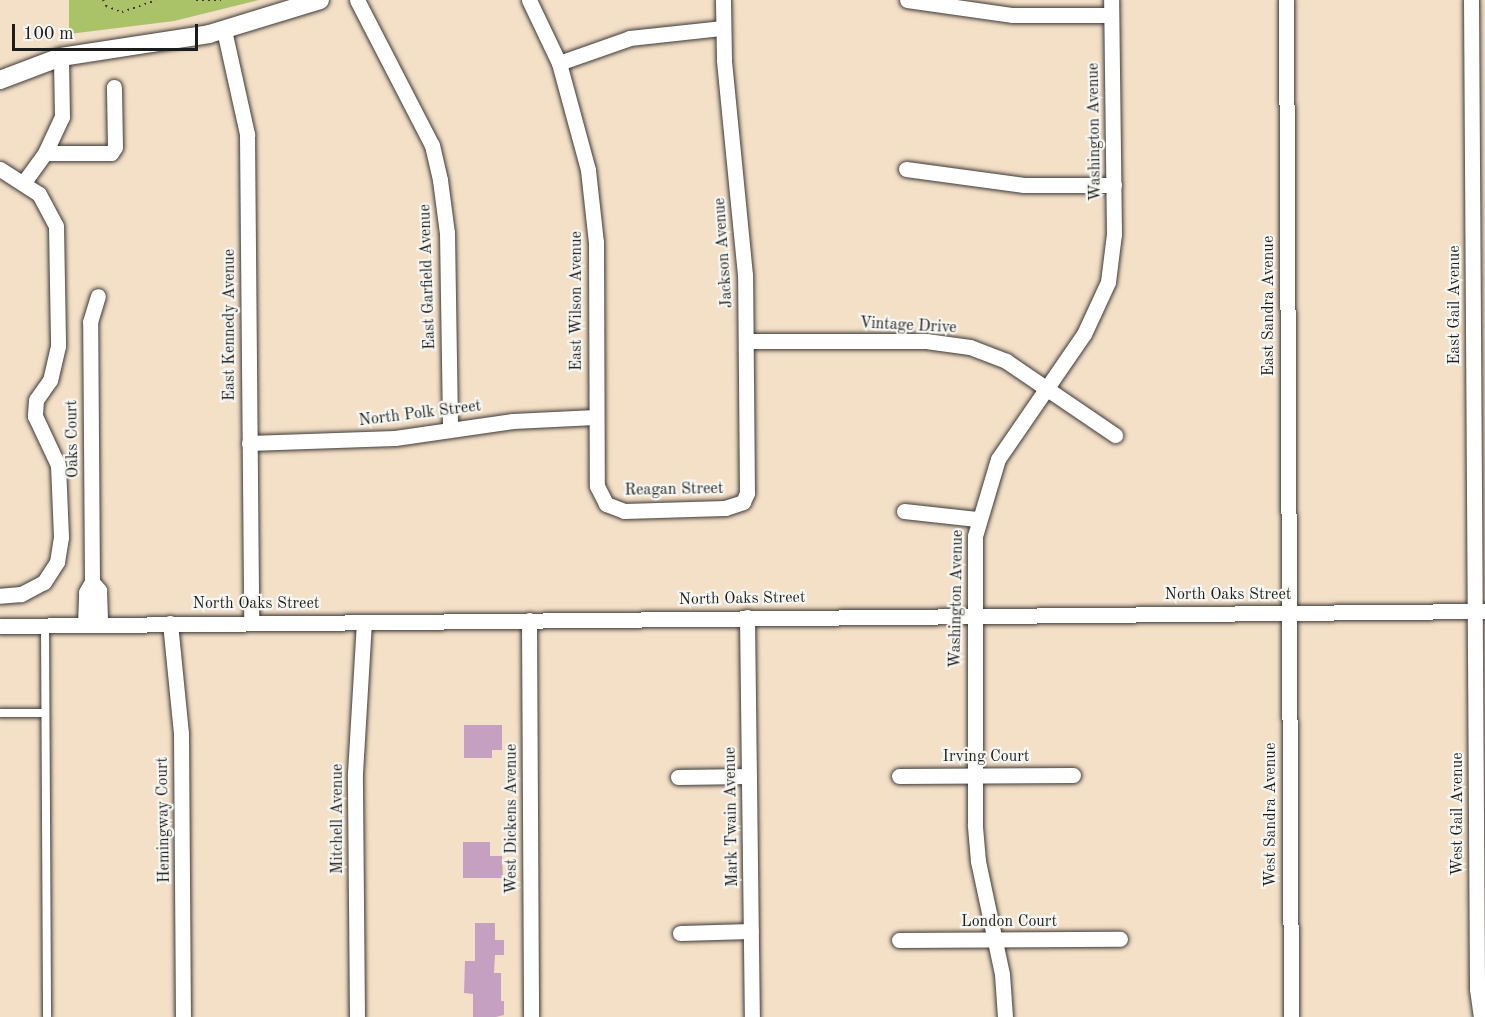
<!DOCTYPE html>
<style>
body{margin:0}
#map{position:relative;width:1485px;height:1017px;overflow:hidden;background:#f4dfc7;font-family:"Old Standard TT",serif}
div>[style]{position:absolute}
.green>*{inset:0;background:#aac268}
.building>*{inset:0;background:#c6a0c0}
.path>*{height:2px;margin-top:-1px;transform-origin:0;background:repeating-linear-gradient(90deg,#3c3936 0 1.5px,transparent 0 6px)}
.roads{filter:drop-shadow(0 0 2px #3c3936) drop-shadow(0 0 2px #3c3936)}
.service>*{height:8px;margin:-4px;padding:0 4px;transform-origin:4px;border-radius:4px;background:#fff}
.minor>*{height:15px;margin:-7.5px;padding:0 7.5px;transform-origin:7.5px;border-radius:7.5px;background:#fff}
.tertiary>*{height:18px;margin:-9px;padding:0 9px;transform-origin:9px;border-radius:9px;background:#fff}
span{translate:-50% -50%;white-space:nowrap;text-align:center;line-height:1.15;-webkit-text-stroke:4.5px #f6f6f2;paint-order:stroke}
.street-label{font-size:16px;color:#1c1c1c}
.scale{position:absolute;left:12px;top:24px;width:186px;height:27px;box-sizing:border-box;border:3px solid #1c1c1c;border-top:0;padding-left:8px;font-size:18px;line-height:21px;white-space:nowrap;color:#1c1c1c;-webkit-text-stroke:4px #f6f6f2;paint-order:stroke}
</style>
<div id="map">
<div class="green">
<div style="clip-path:polygon(69px 0,259px 0,174px 21px,69px 34px)"></div>
</div>
<div class="building">
<div style="clip-path:polygon(464px 725px,502px 725px,502px 750px,492px 750px,492px 758px,464px 758px)"></div>
<div style="clip-path:polygon(463px 842px,490px 842px,490px 856px,502px 856px,503px 878px,463px 878px)"></div>
<div style="clip-path:polygon(475px 923px,495px 923px,495px 940px,504px 940px,504px 955px,495px 955px,494px 973px,501px 973px,501px 1001px,504px 1001px,504px 1015px,496px 1017px,473px 1017px,473px 994px,464px 993px,465px 961px,475px 961px)"></div>
</div>
<div class="path">
<div style="left:103px;top:0;width:7px;rotate:63deg"></div>
<div style="left:106px;top:6px;width:17px;rotate:21deg"></div>
<div style="left:122px;top:12px;width:36px;rotate:-19deg"></div>
<div style="left:196px;top:0;width:29px"></div>
</div>
<div class="roads">
<div class="service">
<div style="left:45px;top:625px;width:392px;rotate:89.7deg"></div>
<div style="left:0;top:713px;width:45px"></div>
</div>
<div class="minor">
<div style="left:357px;top:0;width:163px;rotate:62.7deg"></div>
<div style="left:432px;top:145px;width:36px;rotate:77deg"></div>
<div style="left:440px;top:180px;width:53px;rotate:82.5deg"></div>
<div style="left:447px;top:233px;width:196px;rotate:89.1deg"></div>
<div style="left:529px;top:0;width:70px;rotate:64.5deg"></div>
<div style="left:559px;top:63px;width:111px;rotate:74.8deg"></div>
<div style="left:588px;top:170px;width:72px;rotate:83.7deg"></div>
<div style="left:596px;top:242px;width:244px;rotate:89.8deg"></div>
<div style="left:597px;top:486px;width:20px;rotate:63deg"></div>
<div style="left:606px;top:504px;width:19px;rotate:21deg"></div>
<div style="left:624px;top:511px;width:101px;rotate:-1.7deg"></div>
<div style="left:725px;top:508px;width:19px;rotate:-18deg"></div>
<div style="left:743px;top:502px;width:10px;rotate:-66deg"></div>
<div style="left:747px;top:493px;width:218px;rotate:-90.5deg"></div>
<div style="left:745px;top:275px;width:217px;rotate:-95.6deg"></div>
<div style="left:724px;top:59px;width:59px;rotate:-91deg"></div>
<div style="left:907px;top:0;width:107px;rotate:8.1deg"></div>
<div style="left:1013px;top:15px;width:98px"></div>
<div style="left:1286px;top:0;width:1017px;rotate:89.72deg"></div>
<div style="left:1471px;top:0;width:989px;rotate:89.65deg"></div>
<div style="left:1477px;top:989px;width:28px;rotate:82deg"></div>
<div style="left:224px;top:30px;width:107px;rotate:77.5deg"></div>
<div style="left:247px;top:134px;width:488px;rotate:89.5deg"></div>
<div style="left:559px;top:63px;width:75px;rotate:-19.4deg"></div>
<div style="left:630px;top:38px;width:93px;rotate:-6.2deg"></div>
<div style="left:45px;top:153px;width:66px"></div>
<div style="left:111px;top:153px;width:7px;rotate:-56deg"></div>
<div style="left:115px;top:147px;width:60px;rotate:-91deg"></div>
<div style="left:0;top:169px;width:46px;rotate:32.7deg"></div>
<div style="left:39px;top:194px;width:36px;rotate:62deg"></div>
<div style="left:56px;top:226px;width:120px;rotate:89deg"></div>
<div style="left:58px;top:346px;width:35px;rotate:103deg"></div>
<div style="left:50px;top:380px;width:24px;rotate:125deg"></div>
<div style="left:36px;top:400px;width:16px;rotate:94deg"></div>
<div style="left:35px;top:416px;width:54px;rotate:64.9deg"></div>
<div style="left:58px;top:465px;width:72px;rotate:87.6deg"></div>
<div style="left:61px;top:537px;width:25px;rotate:99deg"></div>
<div style="left:57px;top:562px;width:24px;rotate:123deg"></div>
<div style="left:44px;top:582px;width:26px;rotate:152deg"></div>
<div style="left:21px;top:594px;width:21px;rotate:175deg"></div>
<div style="left:906px;top:169px;width:119px;rotate:7.7deg"></div>
<div style="left:1024px;top:185px;width:90px"></div>
<div style="left:24px;top:182px;width:36px;rotate:-54deg"></div>
<div style="left:45px;top:153px;width:40px;rotate:-65deg"></div>
<div style="left:62px;top:117px;width:60px;rotate:-91deg"></div>
<div style="left:747px;top:341px;width:179px"></div>
<div style="left:926px;top:341px;width:44px;rotate:7.8deg"></div>
<div style="left:970px;top:347px;width:39px;rotate:21deg"></div>
<div style="left:1006px;top:361px;width:132px;rotate:34.2deg"></div>
<div style="left:249px;top:443px;width:146px;rotate:-2deg"></div>
<div style="left:395px;top:438px;width:119px;rotate:-8.2deg"></div>
<div style="left:513px;top:421px;width:82px;rotate:-2.8deg"></div>
<div style="left:904px;top:511px;width:73px;rotate:6.3deg"></div>
<div style="left:92px;top:582px;width:11px;rotate:49deg"></div>
<div style="left:99px;top:590px;width:35px;rotate:88deg"></div>
<div style="left:747px;top:617px;width:400px;rotate:89.3deg"></div>
<div style="left:529px;top:620px;width:397px;rotate:89.7deg"></div>
<div style="left:170px;top:623px;width:112px;rotate:84.3deg"></div>
<div style="left:181px;top:734px;width:283px;rotate:89.6deg"></div>
<div style="left:85px;top:625px;width:33px;rotate:-88deg"></div>
<div style="left:86px;top:592px;width:12px;rotate:-59deg"></div>
<div style="left:92px;top:582px;width:260px;rotate:-90.4deg"></div>
<div style="left:90px;top:322px;width:27px;rotate:-73deg"></div>
<div style="left:0;top:626px;width:1485px;rotate:-0.58deg"></div>
<div style="left:899px;top:776px;width:174px;rotate:-0.3deg"></div>
<div style="left:678px;top:777px;width:71px;rotate:-0.8deg"></div>
<div style="left:680px;top:933px;width:71px;rotate:-1.6deg"></div>
<div style="left:899px;top:940px;width:221px;rotate:-0.3deg"></div>
<div style="left:357px;top:1017px;width:244px;rotate:-90.5deg"></div>
<div style="left:355px;top:773px;width:151px;rotate:-86.6deg"></div>
<div style="left:1005px;top:1017px;width:43px;rotate:-94deg"></div>
<div style="left:1002px;top:974px;width:116px;rotate:-102deg"></div>
<div style="left:978px;top:861px;width:37px;rotate:-95deg"></div>
<div style="left:975px;top:824px;width:288px;rotate:-90deg"></div>
<div style="left:975px;top:536px;width:80px;rotate:-73.4deg"></div>
<div style="left:998px;top:459px;width:152px;rotate:-55.5deg"></div>
<div style="left:1084px;top:334px;width:57px;rotate:-65.2deg"></div>
<div style="left:1108px;top:282px;width:48px;rotate:-82.9deg"></div>
<div style="left:1114px;top:234px;width:234px;rotate:-90.7deg"></div>
</div>
<div class="tertiary">
<div style="left:0;top:80px;width:65px;rotate:-20.7deg"></div>
<div style="left:61px;top:57px;width:150px;rotate:-8.8deg"></div>
<div style="left:209px;top:34px;width:116px;rotate:-17deg"></div>
</div>
</div>
<div class="street-label">
<span style="left:1095px;top:132px;rotate:-91deg">Washington Avenue</span>
<span style="left:724px;top:253px;rotate:-94deg">Jackson Avenue</span>
<span style="left:428px;top:277px;rotate:-92deg">East Garfield Avenue</span>
<span style="left:577px;top:301px;rotate:-90deg">East Wilson Avenue</span>
<span style="left:1455px;top:305px;rotate:-90deg">East Gail Avenue</span>
<span style="left:1269px;top:306px;rotate:-90deg">East Sandra Avenue</span>
<span style="left:230px;top:325px;rotate:-90deg">East Kennedy Avenue</span>
<span style="left:908px;top:326px;rotate:3deg">Vintage Drive</span>
<span style="left:420px;top:414px;rotate:-7deg">North Polk Street</span>
<span style="left:73px;top:439px;rotate:-91deg">Oaks Court</span>
<span style="left:674px;top:490px;rotate:-1deg">Reagan Street</span>
<span style="left:1228px;top:595px">North Oaks Street</span>
<span style="left:742px;top:599px;rotate:-1deg">North Oaks Street</span>
<span style="left:957px;top:599px;rotate:-89deg">Washington Avenue</span>
<span style="left:256px;top:604px">North Oaks Street</span>
<span style="left:986px;top:757px">Irving Court</span>
<span style="left:1458px;top:814px;rotate:-90deg">West Gail Avenue</span>
<span style="left:1271px;top:815px;rotate:-90deg">West Sandra Avenue</span>
<span style="left:732px;top:817px;rotate:-91deg">Mark Twain Avenue</span>
<span style="left:338px;top:819px;rotate:-90deg">Mitchell Avenue</span>
<span style="left:512px;top:819px;rotate:-90deg">West Dickens Avenue</span>
<span style="left:164px;top:820px;rotate:-91deg">Hemingway Court</span>
<span style="left:1009px;top:922px">London Court</span>
</div>
<div class="scale">100 m</div>
</div>
